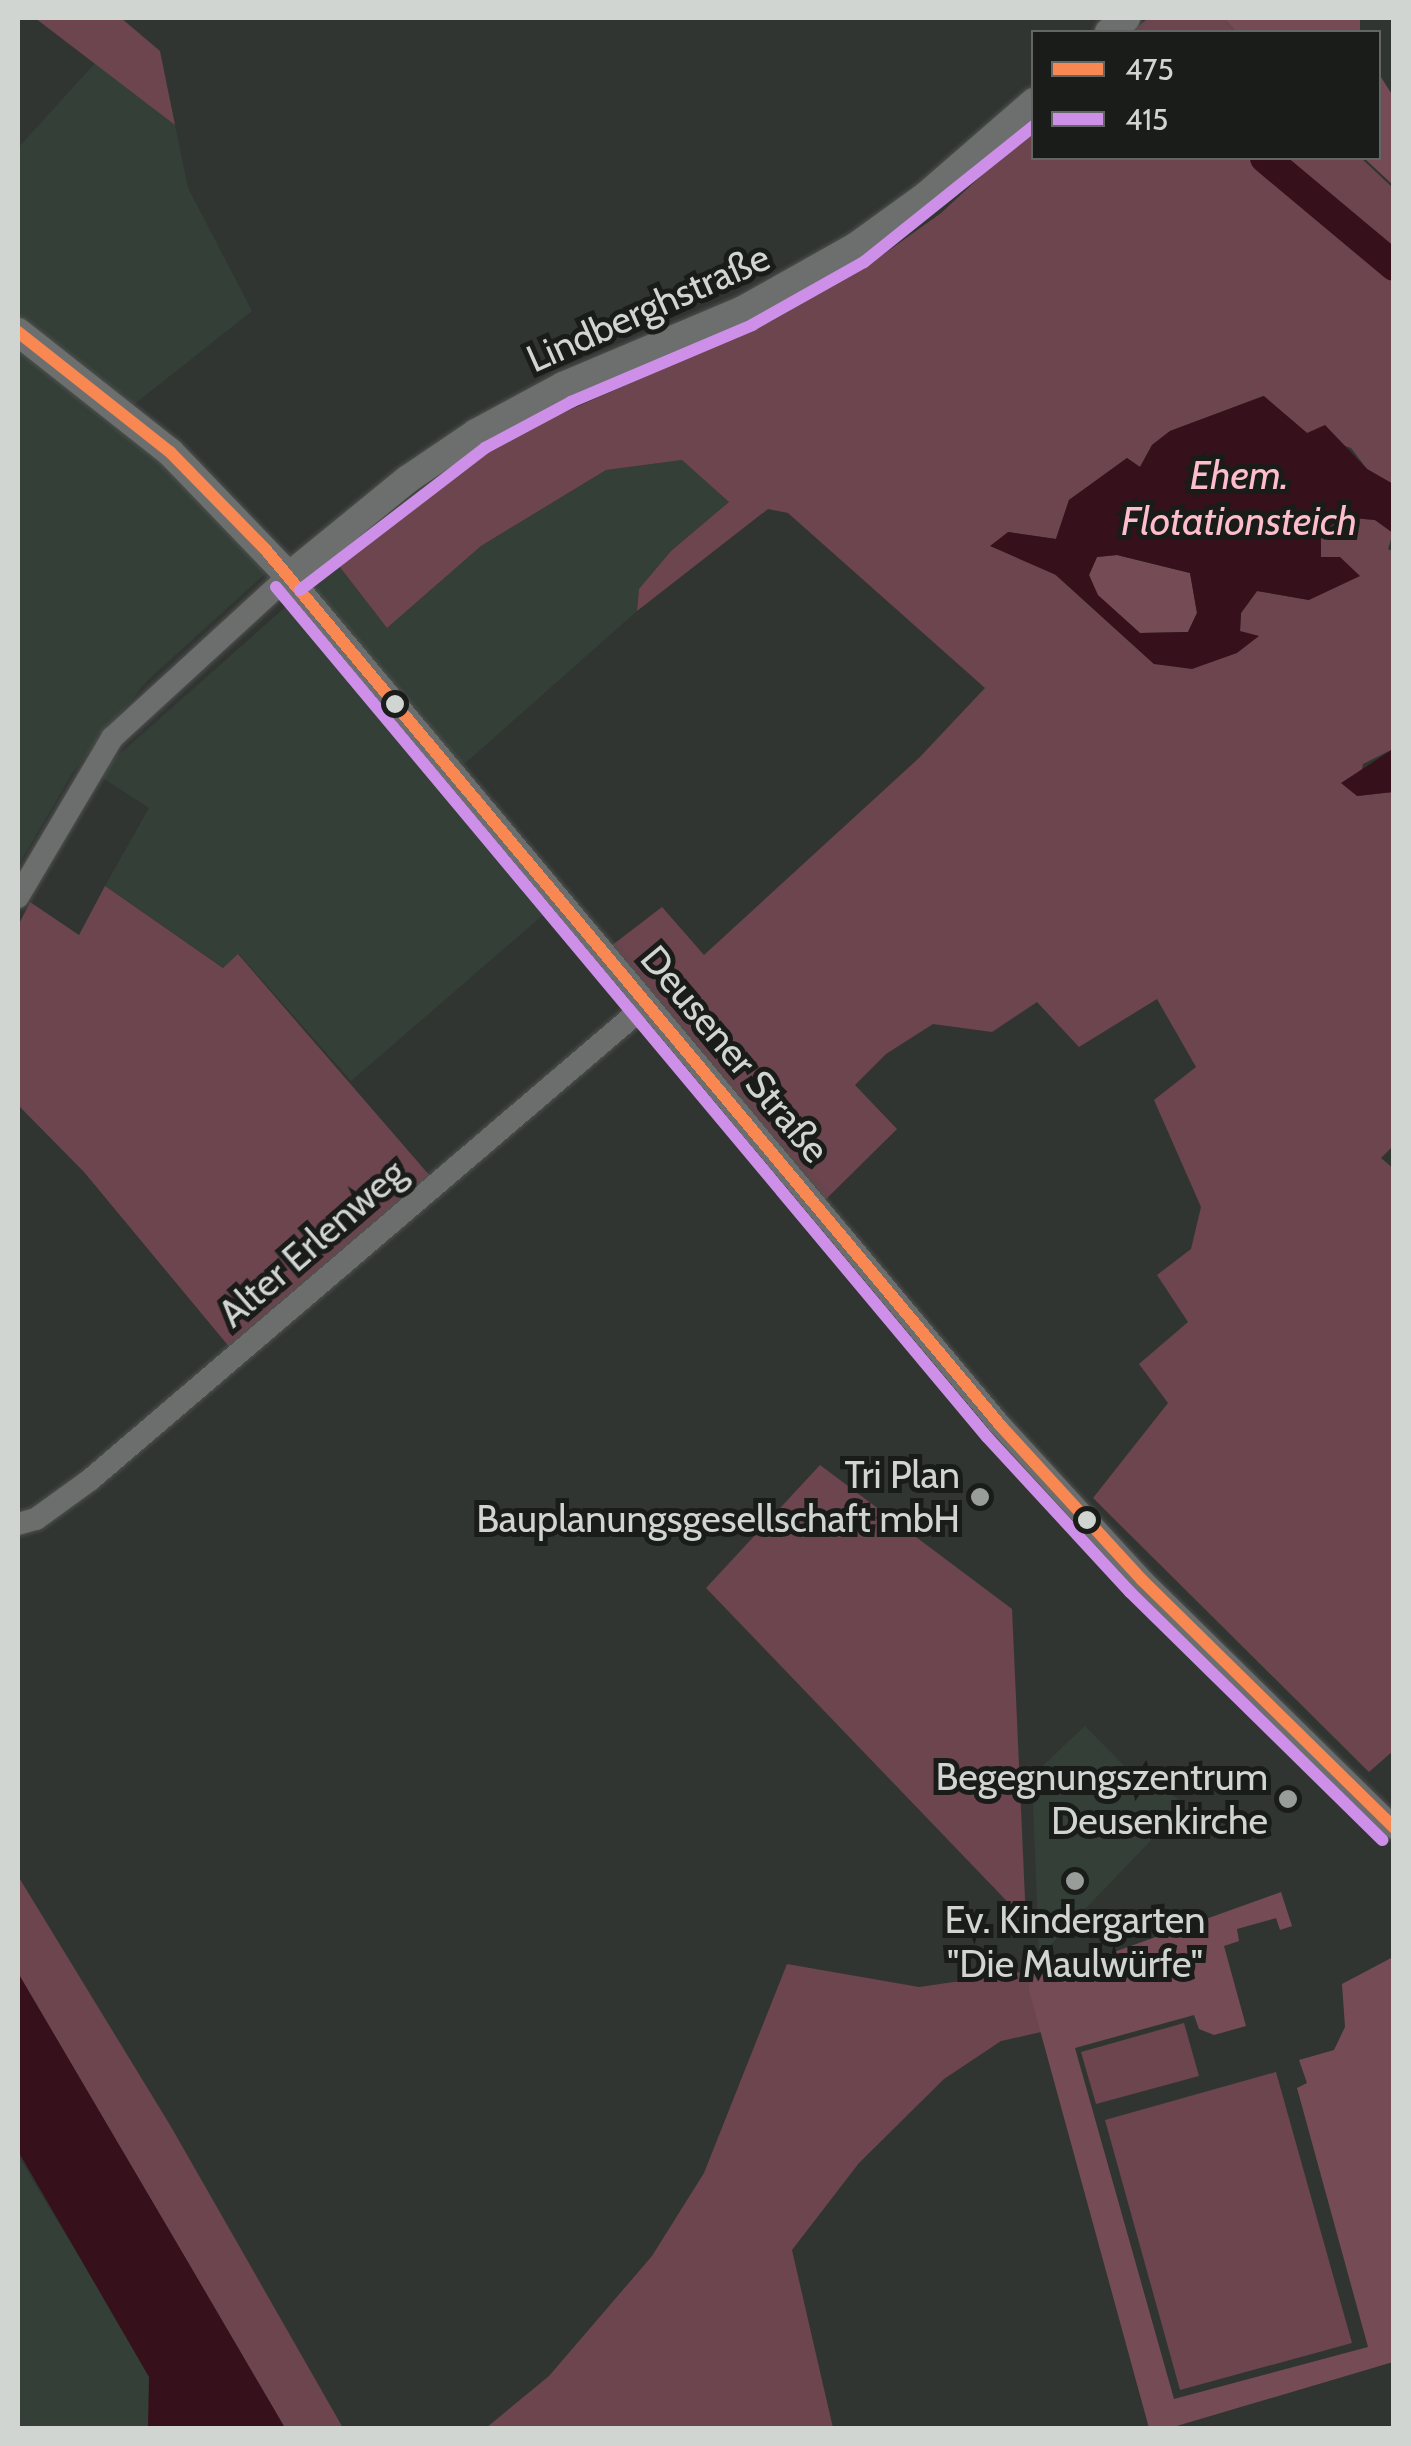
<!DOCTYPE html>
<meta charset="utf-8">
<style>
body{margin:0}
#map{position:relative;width:1411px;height:2446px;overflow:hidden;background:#313532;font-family:Cabin,sans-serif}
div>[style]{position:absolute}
.built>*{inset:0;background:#343f37}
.green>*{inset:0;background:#6c454e}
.forest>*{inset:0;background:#754c55}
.water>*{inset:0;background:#36111b}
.river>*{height:30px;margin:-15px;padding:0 15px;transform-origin:15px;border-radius:15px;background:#36111b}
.roads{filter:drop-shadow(0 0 2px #4f514f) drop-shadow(0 0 2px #4f514f)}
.minor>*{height:22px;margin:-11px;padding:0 11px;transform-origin:11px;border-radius:11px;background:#6c6e6d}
.major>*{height:28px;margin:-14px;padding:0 14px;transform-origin:14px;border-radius:14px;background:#6c6f6e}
.bus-1>*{height:12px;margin:-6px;padding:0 6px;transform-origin:6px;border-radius:6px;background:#f88751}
.bus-2>*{height:12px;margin:-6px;padding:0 6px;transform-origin:6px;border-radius:6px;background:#ce8fe9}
.dots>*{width:28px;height:28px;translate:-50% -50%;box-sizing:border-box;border:5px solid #1a1c1a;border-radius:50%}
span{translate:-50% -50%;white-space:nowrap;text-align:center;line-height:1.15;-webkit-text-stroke:10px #1a1c1a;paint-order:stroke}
.street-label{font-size:38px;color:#d1d5d2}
.poi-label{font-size:38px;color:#d1d5d2}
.right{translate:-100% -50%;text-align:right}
.water-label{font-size:40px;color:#febdca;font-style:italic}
.frame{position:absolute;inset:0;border:20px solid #d1d5d2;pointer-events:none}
.legend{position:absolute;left:1031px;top:30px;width:350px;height:130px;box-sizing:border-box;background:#1a1c1a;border:2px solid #636664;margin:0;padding:12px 18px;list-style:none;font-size:30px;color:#d1d5d2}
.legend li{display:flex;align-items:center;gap:20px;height:50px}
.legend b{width:50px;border:2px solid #636664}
</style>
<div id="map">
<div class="built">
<div style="clip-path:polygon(97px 61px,175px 125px,188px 188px,252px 311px,123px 413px,277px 563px,147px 681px,73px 772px,18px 866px,18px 148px)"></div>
<div style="clip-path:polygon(682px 460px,729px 502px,671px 551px,639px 589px,637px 611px,453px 774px,558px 902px,351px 1081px,239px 954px,224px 968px,105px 886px,149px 808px,101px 777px,106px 766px,336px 562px,387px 628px,481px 546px,606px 470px)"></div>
<div style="clip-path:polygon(1085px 1726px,1142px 1784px,1152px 1774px,1184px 1806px,1039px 1957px,1032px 1776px)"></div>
<div style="clip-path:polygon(18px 2155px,45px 2201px,186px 2428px,18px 2428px)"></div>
</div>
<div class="green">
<div style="clip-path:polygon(35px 18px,121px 18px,160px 51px,175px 125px)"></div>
<div style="clip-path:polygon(1148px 18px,1224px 18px,1236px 32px,1132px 32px)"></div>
<div style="clip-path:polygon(1033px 128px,1034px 158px,1361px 158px,1393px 188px,1393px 484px,1367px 469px,1351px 448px,1307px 433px,1263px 396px,1170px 431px,1152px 445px,1140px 467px,1127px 458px,1069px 500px,1056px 539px,1008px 532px,1154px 664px,1257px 636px,1240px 632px,1241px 613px,1257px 591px,1309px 600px,1321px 533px,1343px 517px,1375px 520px,1393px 533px,1388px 549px,1394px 552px,1393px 749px,1363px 764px,1357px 796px,1393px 792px,1394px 1145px,1381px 1158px,1394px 1169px,1393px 1751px,1369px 1772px,1093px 1498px,1168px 1403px,1139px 1364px,1188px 1322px,1157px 1275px,1191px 1249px,1201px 1207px,1154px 1100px,1196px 1067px,1157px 999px,1079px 1047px,1037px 1002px,992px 1032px,933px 1024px,886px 1054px,855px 1085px,897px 1129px,816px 1209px,602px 953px,662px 907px,704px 955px,919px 758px,985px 688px,788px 513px,768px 509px,637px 611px,639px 589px,671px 551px,729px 502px,682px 460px,606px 470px,481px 546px,387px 628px,336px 562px,459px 467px,517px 433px,772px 321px,870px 264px,941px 213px)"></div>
<div style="clip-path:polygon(105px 886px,223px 968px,238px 954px,430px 1176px,236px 1355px,84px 1172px,18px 1105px,18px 926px,30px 902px,79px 935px)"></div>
<div style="clip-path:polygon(820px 1465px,1012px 1609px,1026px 1921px,706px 1588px)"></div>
<div style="clip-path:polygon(18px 1876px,170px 2125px,343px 2428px,285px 2428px,18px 1973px)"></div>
<div style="clip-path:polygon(787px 1964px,919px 1987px,1030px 1971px,1041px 2032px,1001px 2041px,944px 2079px,859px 2163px,792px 2250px,833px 2428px,486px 2428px,549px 2376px,652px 2256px,704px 2173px)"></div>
<div style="clip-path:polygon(1184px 2023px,1199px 2076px,1096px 2104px,1081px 2052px)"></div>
<div style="clip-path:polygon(1276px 2072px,1352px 2343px,1180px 2390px,1105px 2120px)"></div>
</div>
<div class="forest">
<div style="clip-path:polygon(1224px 18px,1360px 18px,1360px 32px,1236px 32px)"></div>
<div style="clip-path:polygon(1379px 74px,1393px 96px,1393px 185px,1364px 158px,1378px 158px)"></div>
<div style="clip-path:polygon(1117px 555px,1190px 573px,1197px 613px,1188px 632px,1140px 633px,1097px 595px,1089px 575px,1097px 557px)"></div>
<div style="clip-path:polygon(1281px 1892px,1292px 1926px,1280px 1930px,1276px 1918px,1237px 1929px,1239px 1941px,1224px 1946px,1246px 2026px,1214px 2035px,1199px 2029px,1194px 2015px,1075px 2048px,1174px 2399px,1368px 2347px,1297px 2088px,1307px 2083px,1299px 2060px,1334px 2050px,1345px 2027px,1342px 1984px,1393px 1957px,1393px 2362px,1170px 2428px,1149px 2428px,1029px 1990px,1030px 1971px,1075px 1966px)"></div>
</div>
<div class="water">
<div style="clip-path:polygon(evenodd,1264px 396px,1307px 433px,1325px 425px,1367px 469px,1393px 484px,1393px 533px,1375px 520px,1343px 517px,1321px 533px,1321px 557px,1340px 557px,1360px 576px,1309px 600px,1257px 591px,1241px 613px,1240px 631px,1259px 636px,1237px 653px,1192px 669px,1154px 664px,1056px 575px,990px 546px,1008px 532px,1056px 539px,1069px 500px,1127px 458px,1140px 467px,1152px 445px,1170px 431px,1264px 396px,1117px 555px,1190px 573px,1197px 613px,1188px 632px,1140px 633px,1098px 595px,1089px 575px,1097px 557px,1117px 555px)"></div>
<div style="clip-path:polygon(1393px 749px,1393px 792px,1357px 796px,1341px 783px)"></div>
<div style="clip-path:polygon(18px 1973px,185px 2257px,285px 2428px,148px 2428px,149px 2377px,18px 2151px)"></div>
</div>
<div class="river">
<div style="left:1265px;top:158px;width:168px;rotate:39.9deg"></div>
</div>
<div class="roads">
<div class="minor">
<div style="left:18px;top:897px;width:185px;rotate:-59.4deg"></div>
<div style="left:112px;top:738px;width:240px;rotate:-42.5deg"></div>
<div style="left:289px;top:576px;width:1107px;rotate:50.06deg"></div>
<div style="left:1000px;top:1425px;width:210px;rotate:47.5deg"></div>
<div style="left:1142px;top:1580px;width:354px;rotate:44.5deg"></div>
<div style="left:18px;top:1524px;width:19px;rotate:-16deg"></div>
<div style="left:36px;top:1519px;width:68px;rotate:-36deg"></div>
<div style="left:91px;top:1479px;width:730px;rotate:-40.5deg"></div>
</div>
<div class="major">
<div style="left:1109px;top:32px;width:22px;rotate:-39deg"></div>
<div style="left:18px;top:332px;width:194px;rotate:38.3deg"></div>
<div style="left:170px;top:452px;width:172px;rotate:46.2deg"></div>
<div style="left:289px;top:576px;width:154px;rotate:-39.2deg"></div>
<div style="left:408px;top:479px;width:82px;rotate:-34.1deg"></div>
<div style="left:476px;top:433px;width:99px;rotate:-28.4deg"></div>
<div style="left:563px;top:386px;width:195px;rotate:-22.9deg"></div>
<div style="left:743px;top:310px;width:129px;rotate:-29.4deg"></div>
<div style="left:855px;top:247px;width:89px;rotate:-35.8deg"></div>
<div style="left:927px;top:195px;width:142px;rotate:-41deg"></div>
</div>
</div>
<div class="bus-1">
<div style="left:18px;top:332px;width:194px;rotate:38.3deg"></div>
<div style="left:170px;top:452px;width:136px;rotate:45.6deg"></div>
<div style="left:265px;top:549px;width:1144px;rotate:50deg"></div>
<div style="left:1000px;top:1425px;width:210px;rotate:47.5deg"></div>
<div style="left:1142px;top:1580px;width:354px;rotate:44.5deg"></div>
</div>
<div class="bus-2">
<div style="left:276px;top:587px;width:1108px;rotate:50.09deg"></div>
<div style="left:987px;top:1437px;width:211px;rotate:47.3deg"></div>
<div style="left:1130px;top:1592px;width:354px;rotate:44.5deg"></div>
<div style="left:300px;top:590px;width:233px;rotate:-37.5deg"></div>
<div style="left:485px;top:448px;width:98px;rotate:-28.1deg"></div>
<div style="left:571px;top:402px;width:197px;rotate:-23deg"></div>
<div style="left:752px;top:325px;width:129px;rotate:-29.4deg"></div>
<div style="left:864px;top:262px;width:218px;rotate:-38.7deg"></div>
</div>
<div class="dots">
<div style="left:395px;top:704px;background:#d1d5d2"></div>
<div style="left:980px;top:1497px;background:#999d9a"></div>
<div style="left:1087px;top:1520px;background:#d1d5d2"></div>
<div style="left:1288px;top:1799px;background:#999d9a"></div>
<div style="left:1075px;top:1881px;background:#999d9a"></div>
</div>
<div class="street-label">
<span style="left:648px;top:308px;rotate:-24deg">Lindberghstraße</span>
<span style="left:735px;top:1054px;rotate:50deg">Deusener Straße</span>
<span style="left:312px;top:1243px;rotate:-41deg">Alter Erlenweg</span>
</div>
<div class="poi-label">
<span class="right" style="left:960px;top:1497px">Tri Plan<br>Bauplanungsgesellschaft mbH</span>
<span class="right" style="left:1268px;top:1799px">Begegnungszentrum<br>Deusenkirche</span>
<span style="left:1075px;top:1942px">Ev. Kindergarten<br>"Die Maulwürfe"</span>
</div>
<div class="water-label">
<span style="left:1239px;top:498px">Ehem.<br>Flotationsteich</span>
</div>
<div class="frame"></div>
<ul class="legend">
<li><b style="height:12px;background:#f88751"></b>475</li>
<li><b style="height:12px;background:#ce8fe9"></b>415</li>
</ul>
</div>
